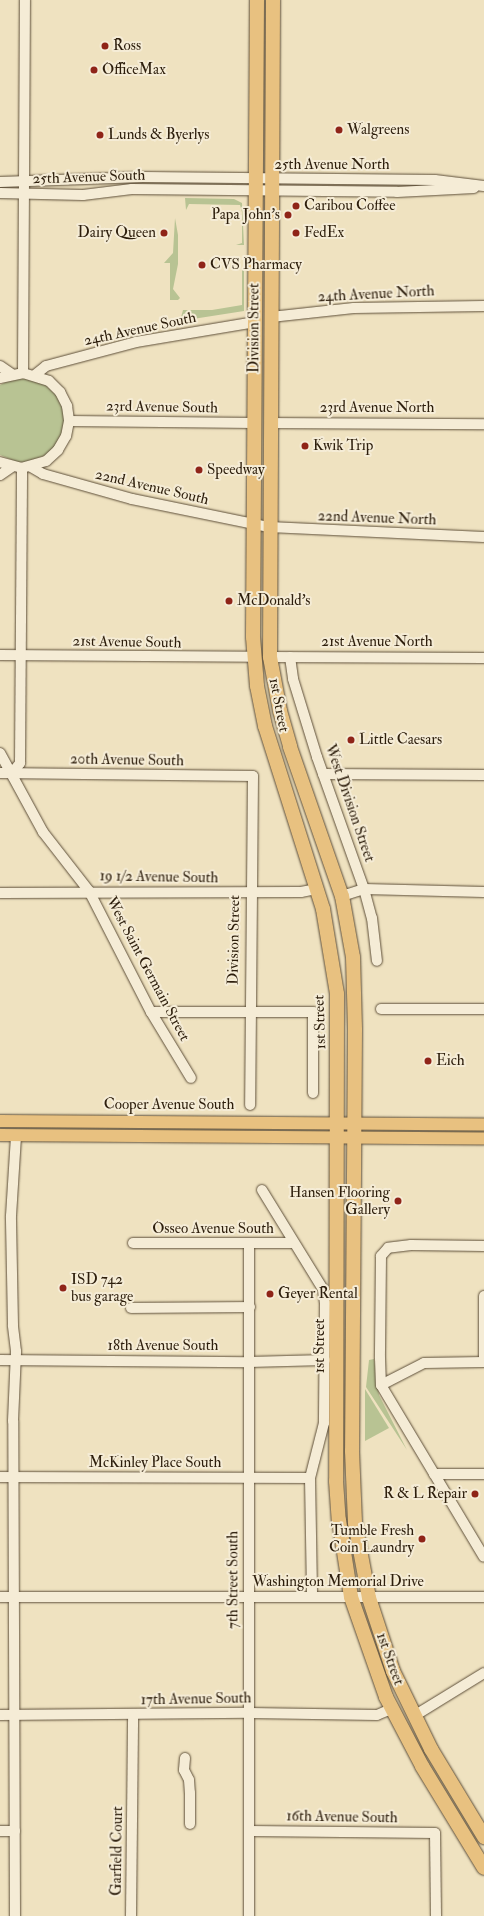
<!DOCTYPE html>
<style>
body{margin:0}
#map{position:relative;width:484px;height:1916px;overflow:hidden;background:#efe2c0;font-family:"IM FELL Double Pica",serif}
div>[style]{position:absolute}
.green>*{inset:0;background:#b8c393}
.roads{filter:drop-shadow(0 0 1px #5e4f39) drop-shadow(0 0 1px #5e4f39)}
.minor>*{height:10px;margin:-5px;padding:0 5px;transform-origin:5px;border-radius:5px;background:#f5ecd6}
.major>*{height:12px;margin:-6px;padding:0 6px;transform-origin:6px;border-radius:6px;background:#e8c180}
.highway>*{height:14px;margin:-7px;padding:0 7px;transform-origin:7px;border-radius:7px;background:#e8c180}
.dots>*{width:11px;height:11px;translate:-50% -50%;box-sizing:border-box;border:2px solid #f5ecd6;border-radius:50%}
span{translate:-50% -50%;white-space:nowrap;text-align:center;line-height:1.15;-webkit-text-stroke:4px #f5ecd6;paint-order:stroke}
.poi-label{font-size:15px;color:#2d1e0c}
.left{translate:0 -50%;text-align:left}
.right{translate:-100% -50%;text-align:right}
.street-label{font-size:15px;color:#2d1e0c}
</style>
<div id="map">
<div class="green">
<div style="clip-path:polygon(185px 198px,234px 199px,242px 203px,244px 245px,236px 245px,242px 243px,242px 212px,240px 205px,189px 204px,186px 210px)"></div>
<div style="clip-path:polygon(175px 218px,178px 235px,178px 264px,173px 289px,180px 298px,178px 300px,170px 300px,170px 263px,164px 263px,173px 253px)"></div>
<div style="clip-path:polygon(242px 270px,244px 270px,244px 311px,180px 321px,183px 310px,212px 310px,242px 305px)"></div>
<div style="clip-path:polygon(27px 378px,44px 384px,57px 396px,64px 412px,65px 422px,63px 432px,53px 449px,46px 455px,27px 462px,17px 462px,0 455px,0 385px,10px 380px)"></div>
<div style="clip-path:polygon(374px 1359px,379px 1395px,407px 1450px,366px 1387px,369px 1360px)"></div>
<div style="clip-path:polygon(365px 1389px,389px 1428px,365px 1441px)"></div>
</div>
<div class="roads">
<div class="minor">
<div style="left:0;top:182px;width:143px;rotate:-2deg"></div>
<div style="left:143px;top:177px;width:292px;rotate:0.6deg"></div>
<div style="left:435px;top:180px;width:49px;rotate:7deg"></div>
<div style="left:0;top:193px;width:83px;rotate:1.4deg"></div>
<div style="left:83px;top:195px;width:49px;rotate:-7deg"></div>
<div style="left:132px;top:189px;width:265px;rotate:0.6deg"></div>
<div style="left:397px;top:192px;width:77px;rotate:-3deg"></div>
<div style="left:271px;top:317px;width:83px;rotate:-6.2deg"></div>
<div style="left:354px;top:308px;width:130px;rotate:-0.9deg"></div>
<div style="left:0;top:366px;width:14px;rotate:34deg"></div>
<div style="left:23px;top:373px;width:373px;rotate:-89.7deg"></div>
<div style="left:35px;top:375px;width:14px;rotate:-39deg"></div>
<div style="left:46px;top:366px;width:93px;rotate:-14.9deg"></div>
<div style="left:136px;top:342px;width:121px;rotate:-9.5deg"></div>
<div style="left:0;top:378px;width:24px;rotate:-12deg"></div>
<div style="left:23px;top:373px;width:27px;rotate:17deg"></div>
<div style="left:49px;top:381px;width:16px;rotate:45deg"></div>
<div style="left:60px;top:392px;width:16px;rotate:63deg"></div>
<div style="left:67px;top:406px;width:15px;rotate:82deg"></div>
<div style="left:69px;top:421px;width:15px;rotate:101deg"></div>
<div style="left:66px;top:436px;width:16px;rotate:120deg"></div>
<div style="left:58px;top:450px;width:16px;rotate:137deg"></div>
<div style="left:46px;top:461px;width:25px;rotate:164deg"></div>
<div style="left:22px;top:468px;width:23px;rotate:-165deg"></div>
<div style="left:69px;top:421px;width:185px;rotate:0.6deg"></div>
<div style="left:270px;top:423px;width:214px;rotate:0.3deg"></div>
<div style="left:31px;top:467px;width:14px;rotate:30deg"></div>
<div style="left:43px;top:474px;width:92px;rotate:15.7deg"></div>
<div style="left:132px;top:499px;width:140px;rotate:11.6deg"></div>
<div style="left:269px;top:527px;width:215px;rotate:2.7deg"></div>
<div style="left:0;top:475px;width:14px;rotate:-34deg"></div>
<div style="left:0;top:655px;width:255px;rotate:0.4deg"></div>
<div style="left:270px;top:657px;width:214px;rotate:0.3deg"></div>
<div style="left:290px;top:657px;width:22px;rotate:82deg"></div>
<div style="left:293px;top:679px;width:82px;rotate:72.9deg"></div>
<div style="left:317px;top:757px;width:140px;rotate:70.4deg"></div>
<div style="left:364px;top:889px;width:30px;rotate:75deg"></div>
<div style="left:372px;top:918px;width:43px;rotate:83.4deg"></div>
<div style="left:0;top:753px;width:90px;rotate:61.4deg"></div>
<div style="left:43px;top:832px;width:75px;rotate:52.1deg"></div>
<div style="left:89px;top:891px;width:136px;rotate:62.9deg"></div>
<div style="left:151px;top:1012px;width:77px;rotate:58.8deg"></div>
<div style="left:0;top:773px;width:253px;rotate:0.7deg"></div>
<div style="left:253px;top:776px;width:329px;rotate:90.5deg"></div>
<div style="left:12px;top:773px;width:13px;rotate:-51deg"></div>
<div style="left:20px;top:763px;width:295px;rotate:-89.6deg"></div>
<div style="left:323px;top:774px;width:161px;rotate:0.4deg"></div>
<div style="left:0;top:893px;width:301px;rotate:-0.2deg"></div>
<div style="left:301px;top:892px;width:15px;rotate:-11deg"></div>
<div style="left:342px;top:896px;width:23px;rotate:-18deg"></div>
<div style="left:364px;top:889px;width:120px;rotate:1.4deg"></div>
<div style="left:381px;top:1009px;width:103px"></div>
<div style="left:151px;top:1012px;width:162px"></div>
<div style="left:313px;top:1012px;width:81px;rotate:90deg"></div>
<div style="left:262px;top:1190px;width:116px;rotate:58.4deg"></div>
<div style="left:323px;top:1289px;width:14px;rotate:82deg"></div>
<div style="left:325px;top:1303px;width:120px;rotate:90.5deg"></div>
<div style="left:324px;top:1423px;width:57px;rotate:104.3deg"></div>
<div style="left:310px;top:1478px;width:118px;rotate:89deg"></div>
<div style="left:133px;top:1243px;width:160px"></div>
<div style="left:249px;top:1245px;width:671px;rotate:90deg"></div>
<div style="left:484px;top:1246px;width:73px;rotate:-179.2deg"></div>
<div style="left:411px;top:1245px;width:23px;rotate:173deg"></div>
<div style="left:388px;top:1248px;width:11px;rotate:131deg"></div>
<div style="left:381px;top:1256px;width:102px;rotate:90.6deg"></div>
<div style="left:380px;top:1358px;width:27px;rotate:88deg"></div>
<div style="left:381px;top:1385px;width:200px;rotate:59.1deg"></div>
<div style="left:131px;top:1308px;width:119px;rotate:-0.5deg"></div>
<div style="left:0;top:1360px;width:249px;rotate:0.5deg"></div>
<div style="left:249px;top:1362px;width:76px;rotate:-1.5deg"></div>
<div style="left:484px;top:1362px;width:66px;rotate:-90deg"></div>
<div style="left:381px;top:1385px;width:48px;rotate:-27.1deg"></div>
<div style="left:424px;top:1363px;width:60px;rotate:-1deg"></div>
<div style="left:434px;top:1474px;width:50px"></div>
<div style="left:0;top:1477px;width:310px;rotate:0.2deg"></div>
<div style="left:0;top:1597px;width:484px"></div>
<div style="left:0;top:1715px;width:250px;rotate:-0.5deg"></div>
<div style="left:250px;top:1713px;width:127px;rotate:0.9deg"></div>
<div style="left:377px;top:1715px;width:15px;rotate:-23deg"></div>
<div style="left:414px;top:1716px;width:82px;rotate:-31.6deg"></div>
<div style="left:185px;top:1758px;width:12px;rotate:95deg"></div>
<div style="left:184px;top:1770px;width:11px;rotate:63deg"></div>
<div style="left:189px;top:1780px;width:13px;rotate:86deg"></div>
<div style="left:190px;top:1793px;width:31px;rotate:90deg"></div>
<div style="left:0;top:1831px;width:15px"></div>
<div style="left:250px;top:1831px;width:185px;rotate:0.6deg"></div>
<div style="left:435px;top:1833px;width:83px;rotate:89.3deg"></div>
<div style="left:15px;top:1916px;width:495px;rotate:-90.2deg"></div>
<div style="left:13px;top:1421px;width:70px;rotate:-87.5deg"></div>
<div style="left:16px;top:1351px;width:26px;rotate:-97deg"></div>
<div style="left:13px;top:1325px;width:109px;rotate:-91.1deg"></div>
<div style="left:11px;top:1216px;width:80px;rotate:-86.4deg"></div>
<div style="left:131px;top:1916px;width:201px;rotate:-89.4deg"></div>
</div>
<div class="major">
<div style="left:0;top:1121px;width:484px;rotate:0.4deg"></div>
<div style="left:0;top:1135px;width:484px;rotate:0.4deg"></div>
</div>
<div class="highway">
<div style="left:257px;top:0;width:637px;rotate:90.36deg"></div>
<div style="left:253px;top:637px;width:49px;rotate:85.3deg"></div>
<div style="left:257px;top:686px;width:41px;rotate:78.7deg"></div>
<div style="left:265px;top:726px;width:192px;rotate:72.4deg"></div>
<div style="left:323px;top:909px;width:86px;rotate:80.6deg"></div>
<div style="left:337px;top:994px;width:487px;rotate:90.1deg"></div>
<div style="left:336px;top:1481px;width:39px;rotate:86deg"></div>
<div style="left:339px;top:1520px;width:78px;rotate:81.1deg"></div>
<div style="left:351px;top:1597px;width:106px;rotate:70.7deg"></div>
<div style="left:386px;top:1697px;width:78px;rotate:62.4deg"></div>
<div style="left:422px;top:1766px;width:119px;rotate:58.7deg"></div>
<div style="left:273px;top:0;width:657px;rotate:90.26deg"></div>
<div style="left:270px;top:657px;width:55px;rotate:79.5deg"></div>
<div style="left:280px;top:711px;width:37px;rotate:74deg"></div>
<div style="left:290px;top:747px;width:158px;rotate:70.8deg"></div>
<div style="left:342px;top:896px;width:62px;rotate:79.8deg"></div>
<div style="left:353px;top:957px;width:73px;rotate:88.4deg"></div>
<div style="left:355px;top:1030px;width:421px;rotate:90.4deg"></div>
<div style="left:352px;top:1451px;width:72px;rotate:87.6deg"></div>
<div style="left:355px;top:1523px;width:76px;rotate:79.4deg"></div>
<div style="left:369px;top:1598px;width:77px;rotate:71.8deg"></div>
<div style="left:393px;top:1671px;width:87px;rotate:64deg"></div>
<div style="left:431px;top:1749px;width:103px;rotate:58.9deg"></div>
</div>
</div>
<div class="dots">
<div style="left:105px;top:46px;background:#8f2418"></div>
<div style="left:94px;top:70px;background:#8f2418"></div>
<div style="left:339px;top:130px;background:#8f2418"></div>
<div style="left:100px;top:135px;background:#8f2418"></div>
<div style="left:296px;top:206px;background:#8f2418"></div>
<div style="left:288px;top:215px;background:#8f2418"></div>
<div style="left:164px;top:233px;background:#8f2418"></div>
<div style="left:296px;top:233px;background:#8f2418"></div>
<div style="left:202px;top:265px;background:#8f2418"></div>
<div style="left:305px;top:446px;background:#8f2418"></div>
<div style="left:199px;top:470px;background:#8f2418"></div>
<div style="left:229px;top:601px;background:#8f2418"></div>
<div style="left:351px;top:740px;background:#8f2418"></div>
<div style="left:428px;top:1061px;background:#8f2418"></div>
<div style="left:398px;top:1201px;background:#8f2418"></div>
<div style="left:63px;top:1288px;background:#8f2418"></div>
<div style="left:270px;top:1294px;background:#8f2418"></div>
<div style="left:475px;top:1494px;background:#8f2418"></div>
<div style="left:422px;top:1539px;background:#8f2418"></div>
</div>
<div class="poi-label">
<span class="left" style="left:113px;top:46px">Ross</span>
<span class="left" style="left:102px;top:70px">OfficeMax</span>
<span class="left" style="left:347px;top:130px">Walgreens</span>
<span class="left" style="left:108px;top:135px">Lunds &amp; Byerlys</span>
<span class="left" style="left:304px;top:206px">Caribou Coffee</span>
<span class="right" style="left:280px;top:215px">Papa John's</span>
<span class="right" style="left:156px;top:233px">Dairy Queen</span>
<span class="left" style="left:304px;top:233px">FedEx</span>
<span class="left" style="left:210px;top:265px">CVS Pharmacy</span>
<span class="left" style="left:313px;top:446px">Kwik Trip</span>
<span class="left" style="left:207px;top:470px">Speedway</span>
<span class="left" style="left:237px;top:601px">McDonald's</span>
<span class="left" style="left:359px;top:740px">Little Caesars</span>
<span class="left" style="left:436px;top:1061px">Eich</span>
<span class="right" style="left:390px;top:1201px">Hansen Flooring<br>Gallery</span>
<span class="left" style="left:71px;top:1288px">ISD 742<br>bus garage</span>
<span class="left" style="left:278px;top:1294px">Geyer Rental</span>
<span class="right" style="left:467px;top:1494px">R &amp; L Repair</span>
<span class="right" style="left:414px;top:1539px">Tumble Fresh<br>Coin Laundry</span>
</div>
<div class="street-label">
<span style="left:332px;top:165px">25th Avenue North</span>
<span style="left:89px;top:177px;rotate:-2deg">25th Avenue South</span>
<span style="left:376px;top:294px;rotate:-3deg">24th Avenue North</span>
<span style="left:254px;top:328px;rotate:-90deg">Division Street</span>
<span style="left:140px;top:329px;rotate:-12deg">24th Avenue South</span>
<span style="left:162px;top:407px;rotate:1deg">23rd Avenue South</span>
<span style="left:377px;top:408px">23rd Avenue North</span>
<span style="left:152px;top:487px;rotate:13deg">22nd Avenue South</span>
<span style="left:377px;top:518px;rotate:2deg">22nd Avenue North</span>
<span style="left:127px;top:642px;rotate:1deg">21st Avenue South</span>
<span style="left:377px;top:642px">21st Avenue North</span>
<span style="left:279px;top:705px;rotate:79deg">1st Street</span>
<span style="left:127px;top:760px;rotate:1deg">20th Avenue South</span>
<span style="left:350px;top:803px;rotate:71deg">West Division Street</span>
<span style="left:159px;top:877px;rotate:1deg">19 1/2 Avenue South</span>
<span style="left:234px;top:940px;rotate:-89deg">Division Street</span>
<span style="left:148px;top:969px;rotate:62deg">West Saint Germain Street</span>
<span style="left:320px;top:1022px;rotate:-92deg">1st Street</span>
<span style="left:169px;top:1105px">Cooper Avenue South</span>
<span style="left:213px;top:1229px">Osseo Avenue South</span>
<span style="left:163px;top:1346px">18th Avenue South</span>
<span style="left:320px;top:1346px;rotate:-90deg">1st Street</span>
<span style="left:155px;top:1463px">McKinley Place South</span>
<span style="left:233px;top:1580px;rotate:-90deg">7th Street South</span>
<span style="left:338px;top:1582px">Washington Memorial Drive</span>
<span style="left:390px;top:1659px;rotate:70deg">1st Street</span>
<span style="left:196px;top:1699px;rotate:-1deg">17th Avenue South</span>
<span style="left:342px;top:1817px;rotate:1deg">16th Avenue South</span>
<span style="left:117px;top:1851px;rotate:-89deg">Garfield Court</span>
</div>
</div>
